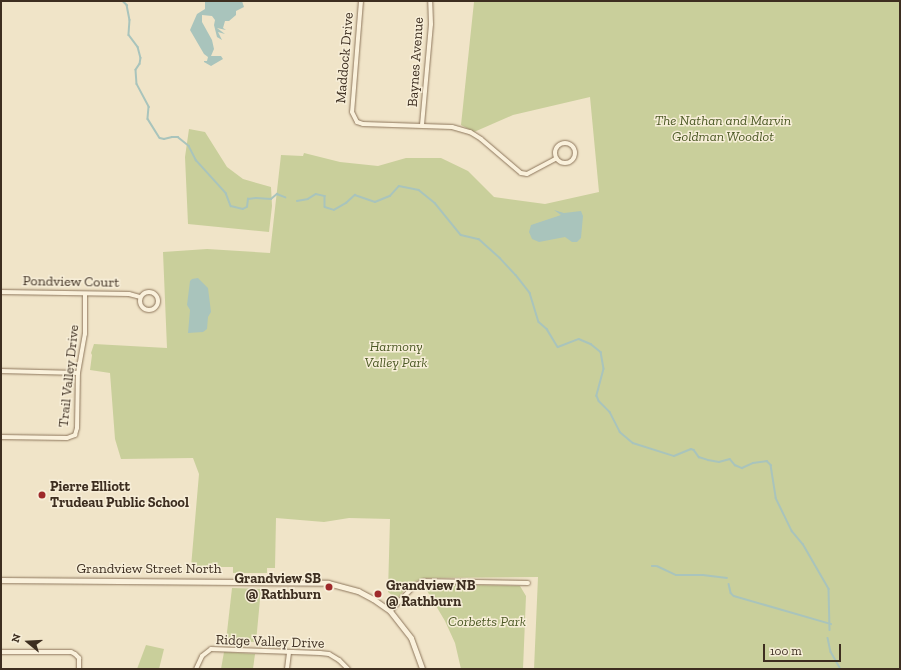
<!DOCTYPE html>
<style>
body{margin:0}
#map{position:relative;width:901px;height:670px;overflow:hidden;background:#f0e4c8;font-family:"Zilla Slab",serif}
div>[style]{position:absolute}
.green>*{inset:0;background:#c9cf9b}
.water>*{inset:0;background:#a9c4bc}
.stream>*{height:1.5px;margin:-0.75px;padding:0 0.75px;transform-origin:0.75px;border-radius:0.75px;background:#a9c4bc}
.roads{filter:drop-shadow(0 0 1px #8d765c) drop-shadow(0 0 1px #8d765c)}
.minor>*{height:4px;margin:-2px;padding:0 2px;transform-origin:2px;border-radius:2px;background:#faf1dc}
.minor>.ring{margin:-2px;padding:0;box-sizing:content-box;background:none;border:4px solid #faf1dc;border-radius:50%}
.tertiary>*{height:5px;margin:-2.5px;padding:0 2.5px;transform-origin:2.5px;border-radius:2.5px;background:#faf1dc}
.dots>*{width:11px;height:11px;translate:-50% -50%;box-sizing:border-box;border:2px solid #f7eed8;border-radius:50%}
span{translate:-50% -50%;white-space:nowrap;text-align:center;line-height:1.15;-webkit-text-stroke:3px #f7eed8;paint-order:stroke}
.street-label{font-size:14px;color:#3d2e20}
.park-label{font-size:14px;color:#4d5a26;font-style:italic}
.poi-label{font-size:14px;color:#3d2e20;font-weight:700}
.left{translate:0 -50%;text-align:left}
.right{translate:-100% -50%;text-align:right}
.frame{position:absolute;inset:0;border:2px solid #3d2e20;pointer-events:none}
.north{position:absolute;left:8px;top:622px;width:40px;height:40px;-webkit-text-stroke:3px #f7eed8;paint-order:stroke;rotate:288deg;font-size:11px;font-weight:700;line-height:16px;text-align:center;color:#3d2e20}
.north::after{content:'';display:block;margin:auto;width:14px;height:18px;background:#3d2e20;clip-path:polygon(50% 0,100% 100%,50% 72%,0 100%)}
.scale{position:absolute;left:763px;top:644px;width:78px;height:18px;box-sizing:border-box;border:2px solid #3d2e20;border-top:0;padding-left:5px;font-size:12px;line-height:14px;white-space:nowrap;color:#3d2e20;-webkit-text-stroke:3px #f7eed8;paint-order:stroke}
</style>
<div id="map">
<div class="green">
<div style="clip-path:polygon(477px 1px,900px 1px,900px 669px,534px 669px,538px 577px,423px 578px,410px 584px,397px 599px,388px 592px,390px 519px,349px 518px,324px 522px,276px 518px,275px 568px,267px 568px,267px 573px,233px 573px,233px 567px,191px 567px,199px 474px,193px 458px,121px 459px,115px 439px,110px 373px,90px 370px,92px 355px,91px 353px,94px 344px,167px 348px,163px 252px,207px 249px,270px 253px,281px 155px,303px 156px,304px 153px,340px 162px,378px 166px,406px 158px,441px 158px,468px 171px,494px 197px,545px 204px,599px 192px,590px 97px,513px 115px,474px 132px,461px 125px,474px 2px)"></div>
<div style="clip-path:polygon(189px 129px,205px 132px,227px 167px,243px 179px,271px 187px,272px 206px,269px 232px,188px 224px,185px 157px)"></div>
<div style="clip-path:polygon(423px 584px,520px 586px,526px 596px,523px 669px,461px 669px,455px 643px,445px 621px)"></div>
<div style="clip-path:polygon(232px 588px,261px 589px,256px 642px,226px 641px)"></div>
<div style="clip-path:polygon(146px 645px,164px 649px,159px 669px,137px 669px)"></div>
<div style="clip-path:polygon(224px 652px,255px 654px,253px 669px,221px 669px)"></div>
</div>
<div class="water">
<div style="clip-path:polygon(205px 1px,242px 1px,244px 7px,236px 11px,236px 15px,229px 21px,225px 21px,223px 28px,226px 30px,217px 28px,225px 34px,218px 32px,222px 40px,217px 37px,214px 25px,215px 20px,212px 16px,202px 15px,202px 22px,212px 40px,214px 49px,211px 56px,221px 56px,223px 59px,211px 66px,204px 62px,204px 61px,207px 61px,208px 57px,204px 54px,190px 30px,197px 14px,205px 9px)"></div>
<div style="clip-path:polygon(554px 210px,564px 213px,581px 211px,583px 216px,581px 238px,577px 242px,572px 242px,565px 237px,539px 242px,532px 239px,529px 232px,531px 225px,561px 215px)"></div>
<div style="clip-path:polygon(198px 278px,208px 288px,211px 312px,208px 317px,207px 329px,203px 332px,188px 333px,190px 310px,187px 305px,190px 281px,192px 279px)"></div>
</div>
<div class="stream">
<div style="left:123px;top:1px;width:6px;rotate:45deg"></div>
<div style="left:127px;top:5px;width:15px;rotate:79deg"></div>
<div style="left:130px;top:20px;width:15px;rotate:94deg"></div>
<div style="left:129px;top:35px;width:15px;rotate:53deg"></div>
<div style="left:138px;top:47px;width:11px;rotate:75deg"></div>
<div style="left:141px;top:58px;width:6px;rotate:99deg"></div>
<div style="left:140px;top:64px;width:7px;rotate:124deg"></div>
<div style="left:136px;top:70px;width:14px;rotate:86deg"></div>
<div style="left:137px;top:84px;width:26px;rotate:62deg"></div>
<div style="left:149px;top:107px;width:12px;rotate:95deg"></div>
<div style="left:148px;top:119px;width:22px;rotate:58deg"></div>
<div style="left:160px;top:138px;width:4px;rotate:14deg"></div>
<div style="left:164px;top:139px;width:8px;rotate:-14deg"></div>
<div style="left:172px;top:137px;width:6px"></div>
<div style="left:178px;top:137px;width:14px;rotate:39deg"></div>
<div style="left:189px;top:146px;width:16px;rotate:63deg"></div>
<div style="left:196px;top:160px;width:45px;rotate:47.7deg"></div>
<div style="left:226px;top:193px;width:14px;rotate:69deg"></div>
<div style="left:231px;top:206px;width:12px;rotate:14deg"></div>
<div style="left:243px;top:209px;width:4px;rotate:-27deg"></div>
<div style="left:247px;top:207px;width:8px;rotate:-83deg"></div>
<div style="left:248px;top:199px;width:8px;rotate:-7deg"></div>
<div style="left:256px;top:198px;width:15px;rotate:4deg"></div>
<div style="left:271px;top:199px;width:8px;rotate:-40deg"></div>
<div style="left:277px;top:194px;width:9px;rotate:21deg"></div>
<div style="left:297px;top:201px;width:11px;rotate:-10deg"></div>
<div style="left:308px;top:199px;width:9px;rotate:-32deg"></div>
<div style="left:316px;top:194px;width:9px;rotate:13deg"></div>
<div style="left:325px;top:196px;width:11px;rotate:90deg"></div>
<div style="left:325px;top:207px;width:9px;rotate:18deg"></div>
<div style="left:334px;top:210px;width:14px;rotate:-30deg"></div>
<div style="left:346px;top:203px;width:12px;rotate:-42deg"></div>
<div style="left:355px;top:195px;width:21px;rotate:19deg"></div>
<div style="left:375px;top:202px;width:16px;rotate:-22deg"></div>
<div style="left:390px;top:196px;width:13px;rotate:-48deg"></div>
<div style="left:399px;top:186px;width:20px;rotate:11deg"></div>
<div style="left:419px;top:190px;width:21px;rotate:39deg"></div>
<div style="left:435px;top:203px;width:41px;rotate:50.9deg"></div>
<div style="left:461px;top:235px;width:18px;rotate:13deg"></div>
<div style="left:479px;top:239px;width:28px;rotate:42deg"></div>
<div style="left:500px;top:258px;width:23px;rotate:47deg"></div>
<div style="left:516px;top:275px;width:23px;rotate:52deg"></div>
<div style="left:530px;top:293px;width:30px;rotate:73deg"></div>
<div style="left:539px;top:322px;width:11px;rotate:41deg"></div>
<div style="left:547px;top:329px;width:21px;rotate:59deg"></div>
<div style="left:558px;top:347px;width:22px;rotate:-21deg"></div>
<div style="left:579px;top:339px;width:13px;rotate:23deg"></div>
<div style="left:591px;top:344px;width:13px;rotate:39deg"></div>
<div style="left:601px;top:352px;width:17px;rotate:80deg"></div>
<div style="left:604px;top:369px;width:28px;rotate:105deg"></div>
<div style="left:597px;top:396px;width:5px;rotate:68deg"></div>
<div style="left:599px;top:401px;width:16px;rotate:45deg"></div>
<div style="left:610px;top:412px;width:22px;rotate:63deg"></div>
<div style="left:620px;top:432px;width:17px;rotate:40deg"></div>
<div style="left:633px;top:443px;width:43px;rotate:17.6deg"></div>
<div style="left:674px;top:456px;width:18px;rotate:-22deg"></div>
<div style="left:691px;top:449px;width:3px;rotate:18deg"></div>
<div style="left:694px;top:450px;width:9px;rotate:54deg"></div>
<div style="left:699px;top:457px;width:9px;rotate:18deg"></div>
<div style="left:708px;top:460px;width:11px;rotate:10deg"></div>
<div style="left:719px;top:462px;width:11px;rotate:-15deg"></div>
<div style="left:730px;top:459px;width:8px;rotate:50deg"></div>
<div style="left:735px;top:465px;width:8px;rotate:23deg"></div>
<div style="left:742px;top:468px;width:12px;rotate:-24deg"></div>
<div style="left:753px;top:463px;width:14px;rotate:-8deg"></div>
<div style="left:767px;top:461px;width:6px;rotate:45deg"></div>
<div style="left:771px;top:465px;width:33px;rotate:81deg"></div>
<div style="left:776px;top:498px;width:37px;rotate:64deg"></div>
<div style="left:792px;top:531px;width:17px;rotate:50deg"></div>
<div style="left:803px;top:544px;width:52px;rotate:60deg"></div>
<div style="left:829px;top:589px;width:41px;rotate:88.6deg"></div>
<div style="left:652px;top:566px;width:3px"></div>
<div style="left:657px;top:566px;width:21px;rotate:25deg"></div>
<div style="left:676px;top:575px;width:27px"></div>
<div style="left:703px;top:575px;width:24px;rotate:7deg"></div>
<div style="left:729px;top:584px;width:9px;rotate:77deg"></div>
<div style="left:731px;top:593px;width:4px;rotate:45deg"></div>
<div style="left:734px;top:596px;width:101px;rotate:16.1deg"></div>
<div style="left:828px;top:638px;width:14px;rotate:78deg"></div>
<div style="left:831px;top:652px;width:20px;rotate:60deg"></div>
</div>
<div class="roads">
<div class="minor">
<div style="left:361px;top:1px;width:111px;rotate:94.6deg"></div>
<div style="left:352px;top:112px;width:11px;rotate:63deg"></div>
<div style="left:357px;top:122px;width:6px;rotate:18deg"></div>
<div style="left:363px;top:124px;width:89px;rotate:1.9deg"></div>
<div style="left:452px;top:127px;width:19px;rotate:16deg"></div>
<div style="left:470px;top:132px;width:13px;rotate:32deg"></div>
<div style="left:481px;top:139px;width:52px;rotate:40.4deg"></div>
<div style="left:521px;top:173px;width:6px;rotate:9deg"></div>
<div style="left:527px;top:174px;width:32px;rotate:-28deg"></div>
<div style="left:422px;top:125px;width:101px;rotate:-84.9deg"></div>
<div style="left:431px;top:24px;width:23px;rotate:-92deg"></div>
<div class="ring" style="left:555px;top:143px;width:16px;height:16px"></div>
<div class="ring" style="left:140px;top:292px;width:14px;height:14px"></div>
<div style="left:1px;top:292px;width:128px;rotate:0.9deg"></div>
<div style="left:129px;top:294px;width:11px;rotate:15deg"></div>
<div style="left:1px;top:371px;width:77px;rotate:1.5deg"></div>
<div style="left:1px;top:437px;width:66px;rotate:0.9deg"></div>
<div style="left:67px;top:438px;width:9px;rotate:-21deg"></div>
<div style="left:75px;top:435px;width:7px;rotate:-74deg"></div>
<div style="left:77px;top:428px;width:55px;rotate:-89deg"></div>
<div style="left:78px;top:373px;width:40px;rotate:-80deg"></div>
<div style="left:85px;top:334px;width:40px;rotate:-90deg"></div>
<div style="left:390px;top:611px;width:35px;rotate:-46deg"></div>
<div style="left:414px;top:586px;width:11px;rotate:-27deg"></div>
<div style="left:424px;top:581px;width:104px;rotate:1.1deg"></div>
<div style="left:1px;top:652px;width:70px"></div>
<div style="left:71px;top:652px;width:4px;rotate:27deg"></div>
<div style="left:75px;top:654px;width:6px;rotate:45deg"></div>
<div style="left:79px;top:658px;width:11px;rotate:90deg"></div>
<div style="left:196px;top:669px;width:14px;rotate:-65deg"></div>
<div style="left:202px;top:656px;width:11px;rotate:-38deg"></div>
<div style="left:211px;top:649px;width:109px;rotate:2.1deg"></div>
<div style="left:320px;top:653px;width:9px;rotate:6deg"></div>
<div style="left:329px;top:654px;width:12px;rotate:31deg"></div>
<div style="left:339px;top:660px;width:13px;rotate:45deg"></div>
<div style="left:287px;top:669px;width:16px;rotate:-83deg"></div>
</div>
<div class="tertiary">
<div style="left:1px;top:580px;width:327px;rotate:0.5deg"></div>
<div style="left:328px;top:583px;width:31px;rotate:15deg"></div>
<div style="left:358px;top:591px;width:17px;rotate:28deg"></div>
<div style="left:373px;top:599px;width:21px;rotate:35deg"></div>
<div style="left:390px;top:611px;width:34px;rotate:52deg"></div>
<div style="left:411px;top:638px;width:33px;rotate:70deg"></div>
</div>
</div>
<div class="dots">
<div style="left:42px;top:495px;background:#9e2a2b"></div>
<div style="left:329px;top:587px;background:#9e2a2b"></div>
<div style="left:378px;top:594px;background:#9e2a2b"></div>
</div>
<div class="street-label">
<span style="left:345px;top:58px;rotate:-85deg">Maddock Drive</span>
<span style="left:416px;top:62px;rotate:-86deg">Baynes Avenue</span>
<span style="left:71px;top:282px;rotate:1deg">Pondview Court</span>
<span style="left:69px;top:376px;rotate:-84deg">Trail Valley Drive</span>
<span style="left:149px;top:569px">Grandview Street North</span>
<span style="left:270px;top:642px;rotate:2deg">Ridge Valley Drive</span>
</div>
<div class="park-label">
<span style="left:723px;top:129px">The Nathan and Marvin<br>Goldman Woodlot</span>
<span style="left:396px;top:355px">Harmony<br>Valley Park</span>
<span style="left:487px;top:622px">Corbetts Park</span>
</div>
<div class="poi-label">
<span class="left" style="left:50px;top:495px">Pierre Elliott<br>Trudeau Public School</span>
<span class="right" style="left:321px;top:587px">Grandview SB<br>@ Rathburn</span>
<span class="left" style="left:386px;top:594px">Grandview NB<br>@ Rathburn</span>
</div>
<div class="frame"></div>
<div class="north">N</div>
<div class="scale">100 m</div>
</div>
